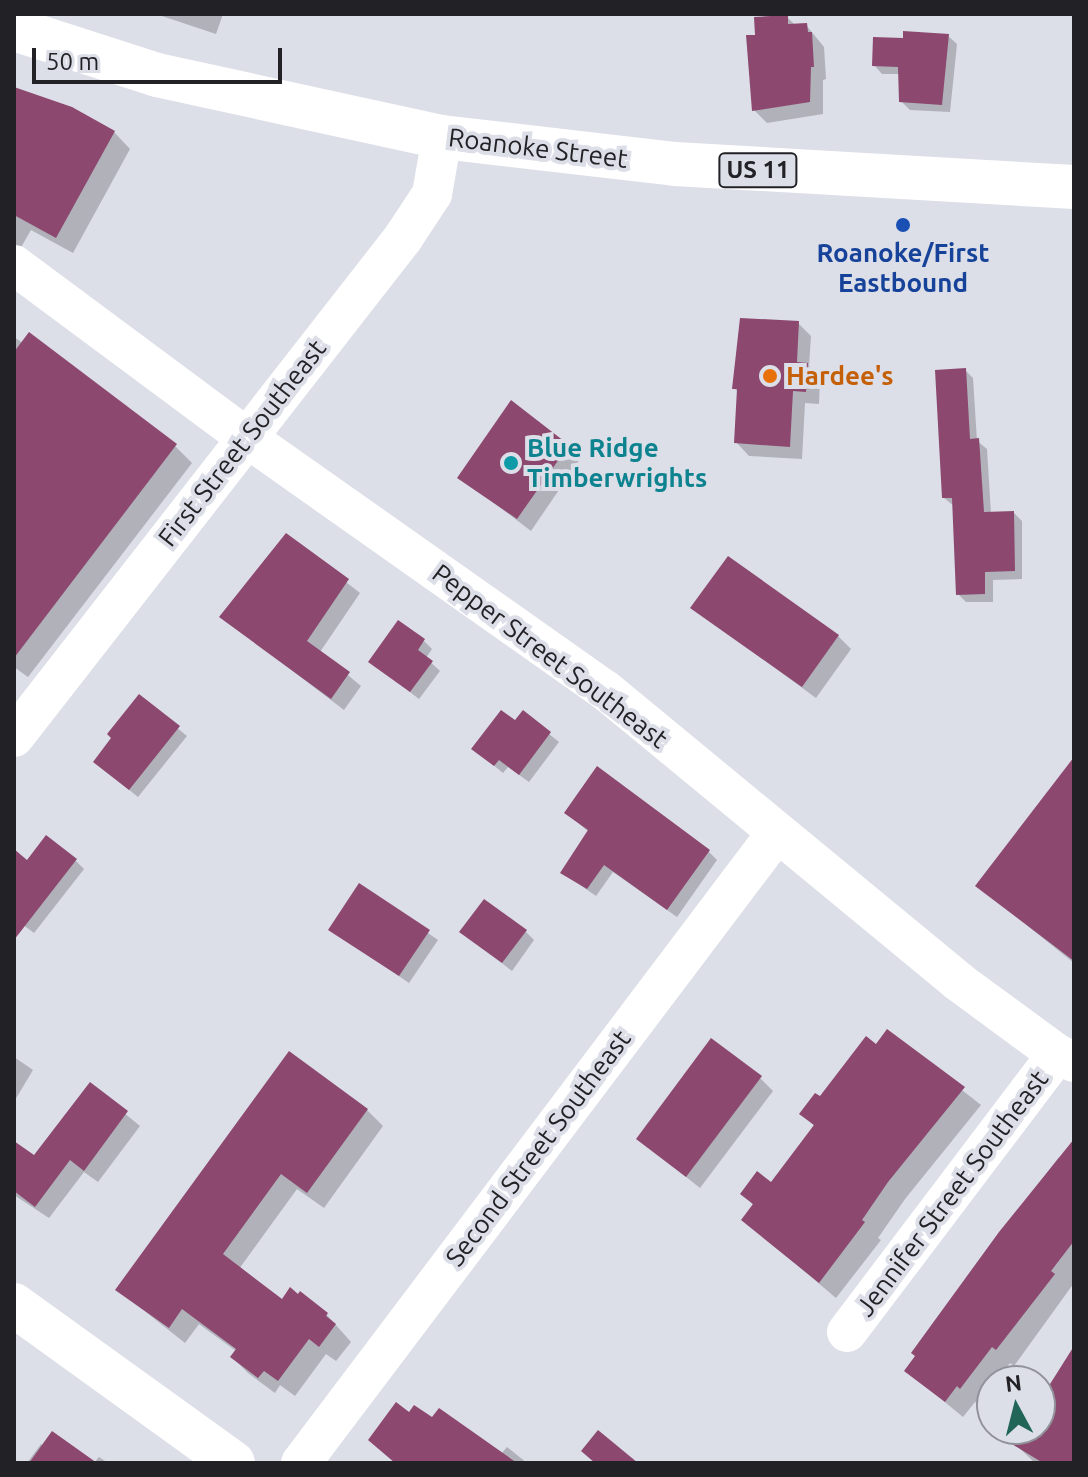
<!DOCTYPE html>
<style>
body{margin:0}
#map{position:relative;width:1088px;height:1477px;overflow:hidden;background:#dcdee8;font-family:Ubuntu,sans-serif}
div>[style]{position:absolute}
.shadow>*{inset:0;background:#0003}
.building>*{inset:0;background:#8c486f}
.street>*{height:40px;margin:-20px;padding:0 20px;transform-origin:20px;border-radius:20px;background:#fff}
.secondary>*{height:44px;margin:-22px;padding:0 22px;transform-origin:22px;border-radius:22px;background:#fff}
.primary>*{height:44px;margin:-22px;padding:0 22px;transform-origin:22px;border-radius:22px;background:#fff}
.dots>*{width:22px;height:22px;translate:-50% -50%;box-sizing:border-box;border:4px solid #dcdee8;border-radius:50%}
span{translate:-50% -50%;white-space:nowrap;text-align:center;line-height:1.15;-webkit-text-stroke:8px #dcdee8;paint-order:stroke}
.shield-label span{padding:2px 6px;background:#dcdee8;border:2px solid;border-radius:6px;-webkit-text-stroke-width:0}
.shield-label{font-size:24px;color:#222226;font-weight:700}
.street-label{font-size:26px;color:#222226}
.transit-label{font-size:26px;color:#164399;font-weight:700}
.food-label{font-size:26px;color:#c56008;font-weight:700}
.left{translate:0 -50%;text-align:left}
.culture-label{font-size:26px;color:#0d838f;font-weight:700}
.frame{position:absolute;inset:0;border:16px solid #222226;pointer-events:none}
.north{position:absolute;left:976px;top:1365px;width:80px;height:80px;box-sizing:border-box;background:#dcdee8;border:2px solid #92939a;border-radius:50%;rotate:353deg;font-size:22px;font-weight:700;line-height:32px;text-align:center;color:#222226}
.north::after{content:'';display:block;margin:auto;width:28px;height:36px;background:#216556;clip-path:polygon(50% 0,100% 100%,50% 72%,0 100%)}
.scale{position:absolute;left:32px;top:48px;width:250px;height:36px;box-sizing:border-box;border:4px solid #222226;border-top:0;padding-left:10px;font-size:24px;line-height:28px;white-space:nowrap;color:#222226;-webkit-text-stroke:6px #dcdee8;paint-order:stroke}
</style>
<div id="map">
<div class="shadow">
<div style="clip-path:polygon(156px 14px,223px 14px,216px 34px)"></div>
<div style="clip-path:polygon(787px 17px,796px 26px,806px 25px,824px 47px,826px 79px,823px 80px,823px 114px,767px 123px,754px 110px,758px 37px)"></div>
<div style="clip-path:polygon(948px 36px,957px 44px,950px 112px,910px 110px,901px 101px,900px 74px,882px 74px,874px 65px,905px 40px)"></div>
<div style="clip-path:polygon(14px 89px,114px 132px,130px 149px,73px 253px,31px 230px,20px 249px,14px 245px)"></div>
<div style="clip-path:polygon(798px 323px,811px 336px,809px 366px,820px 378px,819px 404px,805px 403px,802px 459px,749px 456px,736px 442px,739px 393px,734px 388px)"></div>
<div style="clip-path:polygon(14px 337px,175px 446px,192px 463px,28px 677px,14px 667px)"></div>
<div style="clip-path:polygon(965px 370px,973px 378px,977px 441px,987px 449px,991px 514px,1014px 513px,1022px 521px,1022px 579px,993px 580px,993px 602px,966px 602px,958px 594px,954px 506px,944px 498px)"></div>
<div style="clip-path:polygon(1074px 376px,1074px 423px,1072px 421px)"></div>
<div style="clip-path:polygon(567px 446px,580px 459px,531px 531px,460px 477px)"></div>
<div style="clip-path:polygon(286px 535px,360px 593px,320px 652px,361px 686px,344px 710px,222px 617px)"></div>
<div style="clip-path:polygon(693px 608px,838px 636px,851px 649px,816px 698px)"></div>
<div style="clip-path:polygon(424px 641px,432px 649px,426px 658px,440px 671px,419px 699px,371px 662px)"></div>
<div style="clip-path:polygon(139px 697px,187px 736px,138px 797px,95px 762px)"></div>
<div style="clip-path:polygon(523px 713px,559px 742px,529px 782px,508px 767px,503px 773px,474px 749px,515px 723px)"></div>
<div style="clip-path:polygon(1074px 760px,1074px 963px,978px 886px)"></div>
<div style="clip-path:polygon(566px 813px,709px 852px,717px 860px,677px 917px,613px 872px,596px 896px,563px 873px,589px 832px)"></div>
<div style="clip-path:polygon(76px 861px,84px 869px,34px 933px,14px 918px,14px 881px)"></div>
<div style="clip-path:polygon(360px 886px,438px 940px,409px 983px,331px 930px)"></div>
<div style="clip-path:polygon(462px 932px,526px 932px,534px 940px,512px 971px)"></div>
<div style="clip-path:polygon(888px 1032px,981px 1105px,905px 1199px,878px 1238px,881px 1240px,836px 1298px,744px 1220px,754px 1206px,743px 1194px,771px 1184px,815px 1127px,802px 1113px,877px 1046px)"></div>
<div style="clip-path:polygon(14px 1057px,33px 1070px,15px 1100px,14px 1100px)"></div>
<div style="clip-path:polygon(760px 1078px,773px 1091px,700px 1188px,638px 1139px)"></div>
<div style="clip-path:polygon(90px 1085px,140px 1126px,98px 1182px,84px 1172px,49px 1218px,14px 1195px,14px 1153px,35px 1158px)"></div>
<div style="clip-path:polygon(367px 1110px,383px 1126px,324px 1208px,297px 1189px,239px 1269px,282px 1301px,327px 1315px,351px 1342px,336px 1361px,326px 1354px,295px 1396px,280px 1385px,275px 1393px,248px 1373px,232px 1357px,236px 1351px,199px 1324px,185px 1343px,118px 1290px)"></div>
<div style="clip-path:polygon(1059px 1157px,1074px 1168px,1074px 1283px,1014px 1366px,1010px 1363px,996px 1381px,992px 1381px,978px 1404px,975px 1402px,963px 1417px,906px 1370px,917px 1356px,914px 1353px,931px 1326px)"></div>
<div style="clip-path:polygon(1074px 1354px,1074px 1463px,1035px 1463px,1015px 1444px,1025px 1429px,1040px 1429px,1040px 1406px)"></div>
<div style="clip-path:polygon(409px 1415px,501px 1454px,507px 1447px,527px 1463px,393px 1463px)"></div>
<div style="clip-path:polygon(41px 1444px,44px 1446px,94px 1463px,27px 1463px)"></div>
<div style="clip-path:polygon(99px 1457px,108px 1463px,94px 1463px)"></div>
</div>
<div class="building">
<div style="clip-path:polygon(788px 15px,788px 24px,807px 23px,808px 32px,812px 32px,814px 67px,811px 67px,810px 102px,752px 111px,746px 35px,755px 35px,754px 17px)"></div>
<div style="clip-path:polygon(903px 31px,949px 34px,942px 105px,899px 102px,898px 67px,872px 66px,873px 37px,903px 38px)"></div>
<div style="clip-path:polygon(14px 87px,72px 107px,115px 131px,56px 238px,14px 215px)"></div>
<div style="clip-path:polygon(740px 318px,799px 321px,797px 362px,808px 363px,806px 392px,793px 391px,790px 447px,734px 443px,737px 389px,732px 389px)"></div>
<div style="clip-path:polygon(29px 332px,177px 444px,14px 658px,14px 352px)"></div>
<div style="clip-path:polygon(966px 368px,970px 439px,979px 438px,984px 512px,1014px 511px,1015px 571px,985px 572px,985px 594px,956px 595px,952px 498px,942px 498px,935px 370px)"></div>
<div style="clip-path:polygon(511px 400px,569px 445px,517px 519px,457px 478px)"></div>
<div style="clip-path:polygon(286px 533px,349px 579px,307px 641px,350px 672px,331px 699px,219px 617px)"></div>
<div style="clip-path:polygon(728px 556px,839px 635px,802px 687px,690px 608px)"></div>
<div style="clip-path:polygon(398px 620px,425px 639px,418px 650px,433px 661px,410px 692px,368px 662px)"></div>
<div style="clip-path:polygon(139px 694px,180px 726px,129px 790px,93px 762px,111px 738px,107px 734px)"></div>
<div style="clip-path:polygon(501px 710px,515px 720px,523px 710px,551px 732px,519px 775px,499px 760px,494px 766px,471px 749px)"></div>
<div style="clip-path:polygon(1074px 757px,1074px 961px,975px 886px)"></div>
<div style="clip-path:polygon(597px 766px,710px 850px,667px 910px,604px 865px,587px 889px,560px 873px,588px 830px,564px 813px)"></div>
<div style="clip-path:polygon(46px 835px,77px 859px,14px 940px,14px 849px,27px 860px)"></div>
<div style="clip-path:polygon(359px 883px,430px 930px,399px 976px,328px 930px)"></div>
<div style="clip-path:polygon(484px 899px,527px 930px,502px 963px,459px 932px)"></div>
<div style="clip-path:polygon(887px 1029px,965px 1087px,888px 1182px,862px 1220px,865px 1222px,819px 1283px,741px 1220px,753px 1204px,740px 1194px,757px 1171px,771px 1182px,814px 1125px,799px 1114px,815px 1093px,820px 1096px,866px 1036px,876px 1044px)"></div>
<div style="clip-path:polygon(711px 1038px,762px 1076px,686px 1177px,636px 1139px)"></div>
<div style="clip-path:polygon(289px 1051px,368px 1109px,307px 1193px,281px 1174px,223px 1254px,282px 1299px,290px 1287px,298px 1294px,300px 1291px,328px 1313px,326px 1316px,336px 1324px,319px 1347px,309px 1339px,278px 1381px,264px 1371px,258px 1378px,230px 1357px,236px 1349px,182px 1309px,169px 1328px,115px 1290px)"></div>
<div style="clip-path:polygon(90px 1082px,128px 1111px,84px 1171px,70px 1160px,35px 1207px,14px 1191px,14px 1141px,34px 1155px)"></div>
<div style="clip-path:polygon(1074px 1139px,1074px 1241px,1051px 1271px,1055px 1274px,996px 1350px,992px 1347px,960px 1389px,957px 1386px,945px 1402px,904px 1371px,915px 1356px,911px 1353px,999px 1232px)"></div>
<div style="clip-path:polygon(1074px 1346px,1074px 1463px,1043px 1463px,987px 1429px,1040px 1429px,1040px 1400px)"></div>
<div style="clip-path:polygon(396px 1402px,409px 1412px,414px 1405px,432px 1417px,439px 1408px,517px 1463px,395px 1463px,368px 1440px)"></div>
<div style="clip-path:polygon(598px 1430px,638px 1463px,595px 1463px,581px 1451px)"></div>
<div style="clip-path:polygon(52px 1431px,97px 1463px,29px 1463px)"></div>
</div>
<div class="street">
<div style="left:14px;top:265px;width:289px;rotate:36.6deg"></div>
<div style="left:246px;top:437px;width:439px;rotate:35.2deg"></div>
<div style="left:605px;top:690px;width:459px;rotate:39.5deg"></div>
<div style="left:959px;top:982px;width:122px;rotate:36.3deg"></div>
<div style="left:1057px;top:1054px;width:19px;rotate:25deg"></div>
<div style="left:14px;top:737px;width:633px;rotate:-52.06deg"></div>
<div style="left:403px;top:238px;width:53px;rotate:-56.6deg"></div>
<div style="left:432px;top:194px;width:58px;rotate:-80deg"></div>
<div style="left:847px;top:1332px;width:348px;rotate:-52.9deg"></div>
<div style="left:301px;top:1463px;width:788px;rotate:-52.94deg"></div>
</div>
<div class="secondary">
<div style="left:14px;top:1305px;width:270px;rotate:35.8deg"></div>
</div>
<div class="primary">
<div style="left:14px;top:29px;width:150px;rotate:17.8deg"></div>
<div style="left:157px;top:75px;width:292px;rotate:12.3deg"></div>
<div style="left:442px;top:137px;width:235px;rotate:6.6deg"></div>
<div style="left:675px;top:164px;width:400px;rotate:3.3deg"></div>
</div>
<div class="dots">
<div style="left:903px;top:225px;background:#1a4fb4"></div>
<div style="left:770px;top:376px;background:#e8710a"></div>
<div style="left:511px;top:463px;background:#0f9aa8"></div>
</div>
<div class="shield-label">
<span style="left:758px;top:170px">US 11</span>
</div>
<div class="street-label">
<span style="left:538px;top:148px;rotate:7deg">Roanoke Street</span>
<span style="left:242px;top:443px;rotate:-52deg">First Street Southeast</span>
<span style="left:550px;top:656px;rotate:37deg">Pepper Street Southeast</span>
<span style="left:538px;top:1148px;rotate:-53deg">Second Street Southeast</span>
<span style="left:952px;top:1193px;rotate:-53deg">Jennifer Street Southeast</span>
</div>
<div class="transit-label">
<span style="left:903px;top:268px">Roanoke/First<br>Eastbound</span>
</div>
<div class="food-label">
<span class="left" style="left:786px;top:376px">Hardee's</span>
</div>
<div class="culture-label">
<span class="left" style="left:527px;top:463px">Blue Ridge<br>Timberwrights</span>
</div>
<div class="frame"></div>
<div class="north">N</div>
<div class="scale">50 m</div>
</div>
